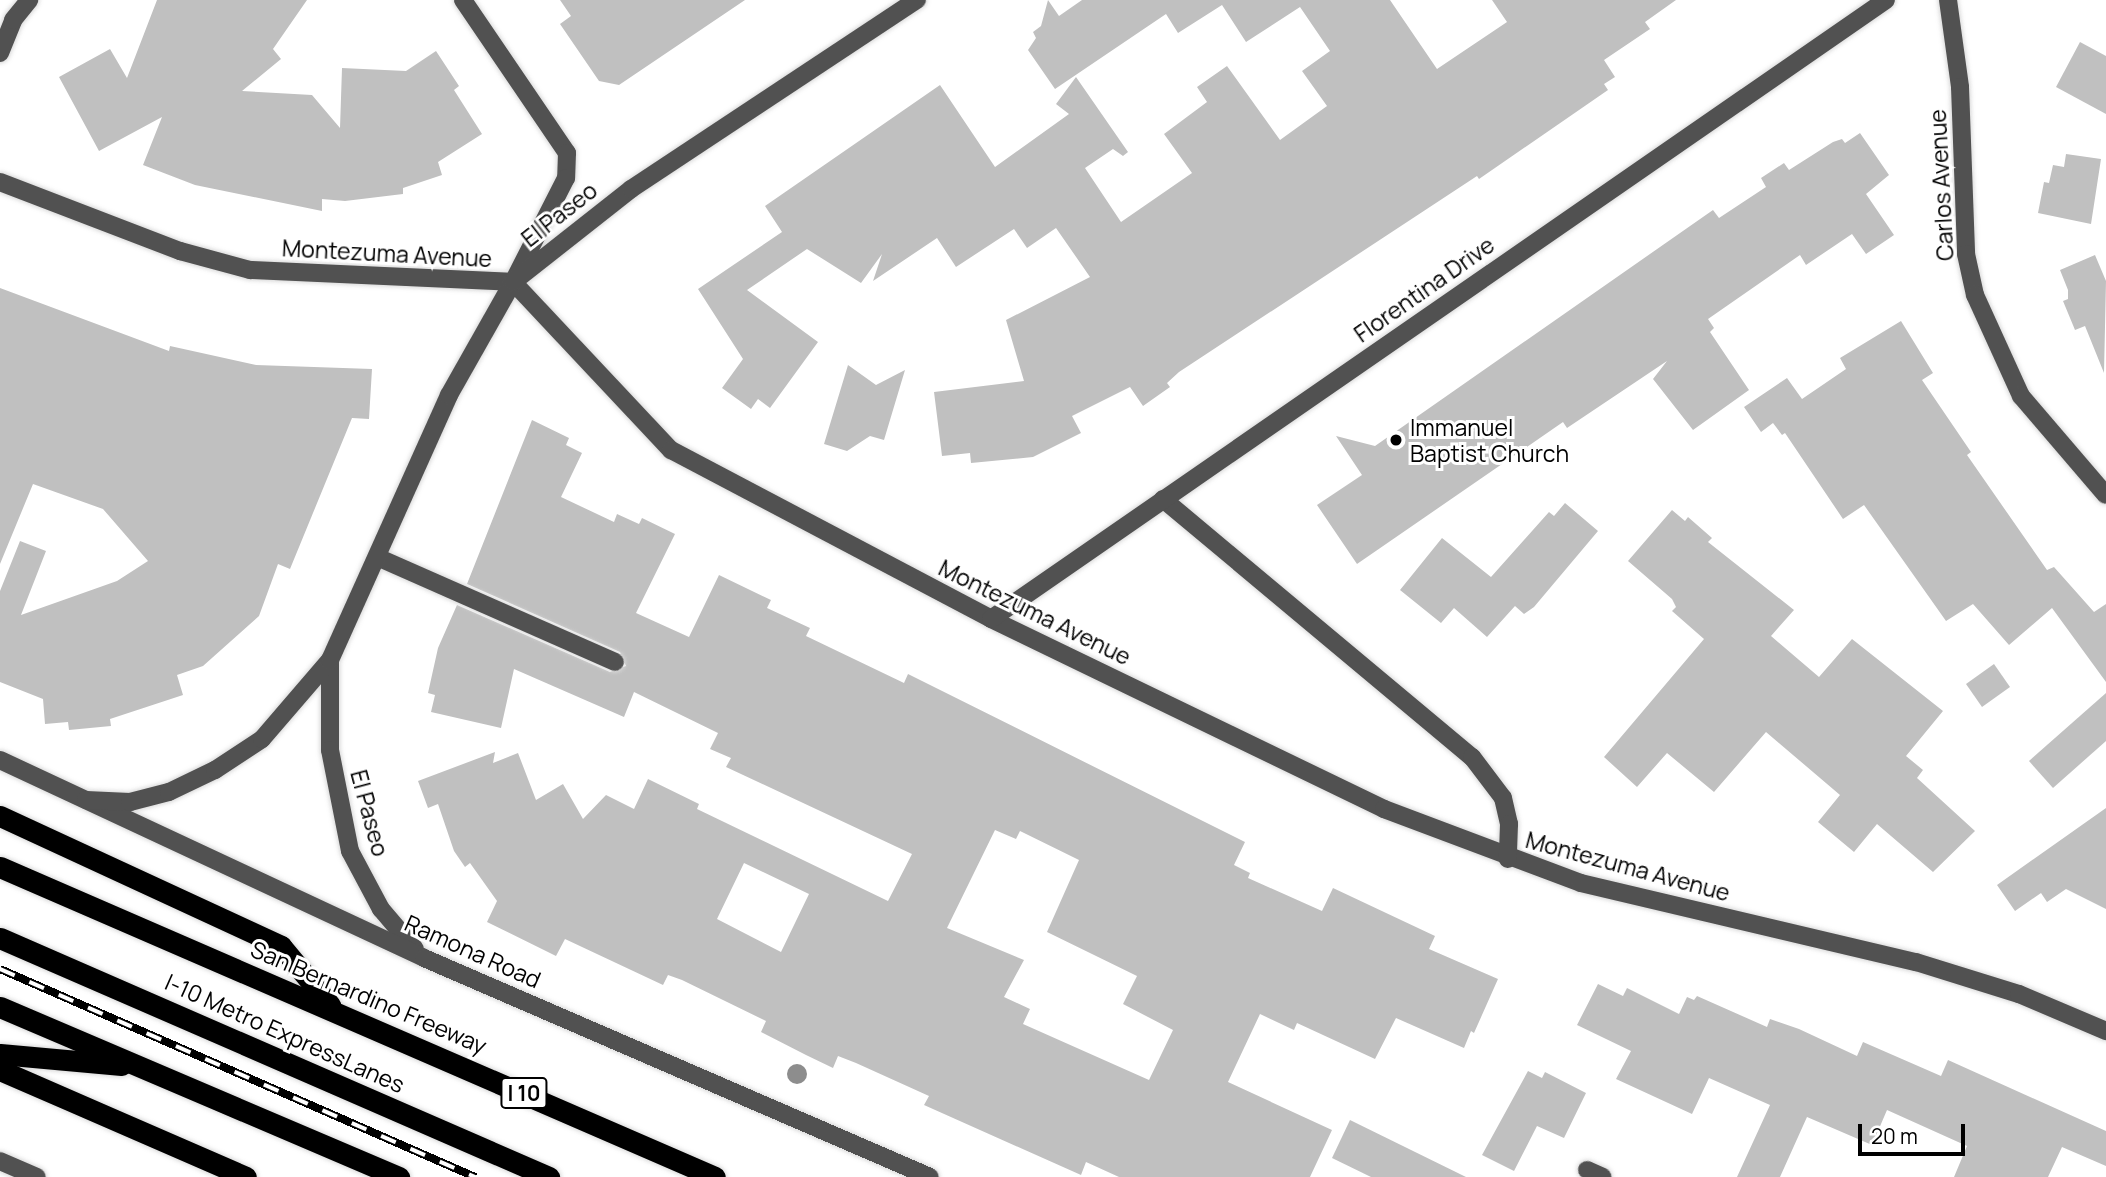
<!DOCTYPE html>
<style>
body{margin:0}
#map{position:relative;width:2106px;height:1177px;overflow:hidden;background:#fff;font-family:Manrope,sans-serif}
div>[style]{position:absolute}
.building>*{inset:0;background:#c0c0c0}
.roads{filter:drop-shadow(0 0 2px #dbdbdb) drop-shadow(0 0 2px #dbdbdb)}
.minor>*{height:18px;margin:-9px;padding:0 9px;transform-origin:9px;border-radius:9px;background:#515151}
.highway>*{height:21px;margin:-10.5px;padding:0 10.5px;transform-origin:10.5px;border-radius:10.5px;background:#000}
.rail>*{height:8px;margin-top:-4px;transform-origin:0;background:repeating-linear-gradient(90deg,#fff 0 16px,#000 0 32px);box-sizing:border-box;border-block:2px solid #000}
.trees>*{width:20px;height:20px;margin:-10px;border-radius:50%;background:#8d8d8d}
.dots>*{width:19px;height:19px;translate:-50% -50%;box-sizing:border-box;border:4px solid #fff;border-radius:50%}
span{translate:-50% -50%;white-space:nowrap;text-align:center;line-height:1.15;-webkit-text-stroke:6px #fff;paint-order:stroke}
.shield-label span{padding:2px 5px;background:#fff;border:2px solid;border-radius:5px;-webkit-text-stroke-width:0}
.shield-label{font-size:21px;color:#000;font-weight:700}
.street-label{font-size:23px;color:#000}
.poi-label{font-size:23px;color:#000}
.left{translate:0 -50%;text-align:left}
.scale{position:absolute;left:1858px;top:1124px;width:107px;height:32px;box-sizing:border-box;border:4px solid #000;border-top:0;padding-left:9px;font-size:21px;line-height:24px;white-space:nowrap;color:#000;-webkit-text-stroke:5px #fff;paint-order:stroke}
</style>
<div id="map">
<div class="building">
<div style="clip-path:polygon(157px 0,307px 0,273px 49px,281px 59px,242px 91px,312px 95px,340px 128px,342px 68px,406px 71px,436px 51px,459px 86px,454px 90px,482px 134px,438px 162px,442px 175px,403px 188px,403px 194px,345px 201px,322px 199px,322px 211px,195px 185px,143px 165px,162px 117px,99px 151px,59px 77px,110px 49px,127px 78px)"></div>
<div style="clip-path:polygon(560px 0,745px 0,619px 85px,599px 81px,560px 24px,571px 16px)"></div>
<div style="clip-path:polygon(1048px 0,1059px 16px,1082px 0,1390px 0,1437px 69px,1507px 22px,1492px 0,1676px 0,1645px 22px,1650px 29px,1604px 60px,1615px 77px,1604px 84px,1608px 90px,1479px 179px,1477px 176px,1179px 372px,1167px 383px,1170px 387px,1143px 406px,1130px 387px,1072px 416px,1081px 433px,1033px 457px,971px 463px,970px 453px,942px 456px,934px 392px,1024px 381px,1006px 320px,1090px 277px,1056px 228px,1027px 248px,1014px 229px,956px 267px,937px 238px,873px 281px,882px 254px,861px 283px,807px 249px,747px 290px,818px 342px,770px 408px,758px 399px,751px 409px,722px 388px,743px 359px,698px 289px,782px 232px,765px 206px,940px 85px,995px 167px,1069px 114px,1056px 104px,1076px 77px,1128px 152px,1123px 156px,1113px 149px,1085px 168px,1121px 222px,1192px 173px,1164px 134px,1207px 102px,1197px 87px,1227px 66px,1280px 140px,1327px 106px,1302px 71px,1330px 51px,1300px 7px,1246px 42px,1222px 5px,1178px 33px,1166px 14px,1055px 89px,1028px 50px,1036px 38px,1033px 32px,1041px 26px)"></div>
<div style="clip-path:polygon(2080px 42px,2106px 56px,2106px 114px,2056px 87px)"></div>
<div style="clip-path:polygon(1860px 133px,1889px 175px,1866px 194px,1894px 235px,1866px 254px,1852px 234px,1806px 265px,1800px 255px,1708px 319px,1714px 328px,1710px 332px,1749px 390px,1693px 430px,1653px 379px,1667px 361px,1567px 428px,1563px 422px,1357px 564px,1317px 505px,1362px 475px,1336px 436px,1375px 446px,1713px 210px,1719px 218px,1766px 187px,1761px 178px,1784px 163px,1789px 170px,1833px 142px,1842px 139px,1845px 143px)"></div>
<div style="clip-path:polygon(2066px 154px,2101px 159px,2091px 224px,2038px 213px,2044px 182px,2049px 183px,2053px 165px,2064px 167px)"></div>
<div style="clip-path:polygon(2095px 255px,2106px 281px,2104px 373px,2085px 326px,2075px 330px,2063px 301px,2068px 299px,2068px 290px,2060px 270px)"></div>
<div style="clip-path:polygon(0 288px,169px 351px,170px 346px,256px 365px,372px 369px,369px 419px,352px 418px,290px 569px,278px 564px,259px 616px,203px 666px,177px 675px,183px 695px,110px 719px,111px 726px,69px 730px,68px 722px,45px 724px,43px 699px,0 682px,0 591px,20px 541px,46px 551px,21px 615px,117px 581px,148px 561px,103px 509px,33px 484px,0 564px)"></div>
<div style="clip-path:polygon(1901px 321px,1933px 373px,1922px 380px,1971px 452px,1967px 455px,2047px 570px,2054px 567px,2094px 612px,2106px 604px,2106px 682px,2052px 608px,2009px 645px,1973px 604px,1946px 621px,1864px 505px,1843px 519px,1785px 433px,1782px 435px,1773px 423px,1761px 432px,1744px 407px,1787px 378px,1802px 399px,1846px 369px,1840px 358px)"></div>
<div style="clip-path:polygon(848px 365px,876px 385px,905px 370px,884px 440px,870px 436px,847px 451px,824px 444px)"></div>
<div style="clip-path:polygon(evenodd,532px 420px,569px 438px,566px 445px,582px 453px,561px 497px,614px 522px,617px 514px,639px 524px,642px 518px,675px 534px,636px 613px,689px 637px,719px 575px,771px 600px,767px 608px,810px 628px,806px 636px,904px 683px,908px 674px,1245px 842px,1234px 865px,1250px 873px,1248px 878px,1322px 911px,1333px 888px,1435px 936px,1429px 949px,1498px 979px,1474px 1033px,1471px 1031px,1464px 1048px,1396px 1018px,1375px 1059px,1297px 1023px,1294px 1030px,1260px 1014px,1228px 1082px,1332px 1130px,1310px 1177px,1119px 1177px,1086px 1162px,1081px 1175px,924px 1105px,929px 1096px,856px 1063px,838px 1056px,833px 1068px,806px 1055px,761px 1032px,766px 1021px,682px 980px,668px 975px,663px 985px,565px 939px,556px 956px,487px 922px,497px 901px,470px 863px,465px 867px,454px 851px,438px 804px,428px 808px,418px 781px,495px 752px,493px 763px,518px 753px,536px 800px,563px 784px,583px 819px,606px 795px,634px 809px,648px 779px,699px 804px,697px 809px,888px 901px,912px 854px,726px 767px,731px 758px,710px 749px,718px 733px,634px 692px,624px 717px,514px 669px,501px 728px,431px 712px,435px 695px,428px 693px,438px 648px,457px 605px,610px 672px,626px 666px,620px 652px,467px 584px,532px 420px,995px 830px,1016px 839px,1020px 831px,1079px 860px,1047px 932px,1137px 976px,1123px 1004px,1173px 1030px,1149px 1080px,1023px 1024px,1030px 1009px,1004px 997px,1024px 960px,947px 928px,995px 830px,532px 420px,744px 863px,809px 894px,781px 952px,717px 919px,744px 863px)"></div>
<div style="clip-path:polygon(1565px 503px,1598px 531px,1534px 607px,1524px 614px,1515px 606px,1487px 637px,1454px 608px,1441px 623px,1400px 590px,1442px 538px,1491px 577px,1549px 512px,1554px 516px)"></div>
<div style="clip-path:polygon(1672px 510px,1685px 521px,1688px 517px,1712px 538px,1708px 542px,1794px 610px,1771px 636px,1819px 677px,1852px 639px,1943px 711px,1906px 756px,1923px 770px,1917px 778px,1975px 831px,1933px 872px,1877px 824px,1854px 852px,1818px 822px,1840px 795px,1766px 732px,1714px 792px,1667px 753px,1637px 787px,1604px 757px,1704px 639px,1672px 611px,1676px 607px,1672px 599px,1628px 561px)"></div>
<div style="clip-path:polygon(1994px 664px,2010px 687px,1982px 707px,1966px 684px)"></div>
<div style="clip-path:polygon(2106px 693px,2106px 741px,2053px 788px,2029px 761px)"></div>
<div style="clip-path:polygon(2106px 808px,2106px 909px,2066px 889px,2047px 902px,2041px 893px,2015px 911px,1997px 885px)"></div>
<div style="clip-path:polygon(1598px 984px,1623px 996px,1627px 988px,1679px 1014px,1687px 997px,1694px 1000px,1697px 996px,1767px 1027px,1770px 1019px,1799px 1029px,1857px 1056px,1863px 1042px,1941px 1076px,1948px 1060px,2106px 1131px,2106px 1166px,2062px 1147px,2048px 1177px,1954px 1177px,1967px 1146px,1887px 1110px,1872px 1145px,1807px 1117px,1780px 1177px,1737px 1177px,1770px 1105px,1709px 1078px,1692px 1114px,1616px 1079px,1631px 1051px,1577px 1025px)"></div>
<div style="clip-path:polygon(1528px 1071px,1542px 1078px,1545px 1072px,1586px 1093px,1564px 1138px,1537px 1126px,1514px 1171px,1482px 1155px)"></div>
<div style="clip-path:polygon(1350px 1120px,1466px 1177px,1371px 1177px,1332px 1158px)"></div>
</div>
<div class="roads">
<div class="minor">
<div style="left:463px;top:0;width:185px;rotate:55.8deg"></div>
<div style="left:567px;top:153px;width:25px;rotate:92deg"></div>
<div style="left:566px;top:178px;width:112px;rotate:117deg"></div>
<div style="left:1948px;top:0;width:88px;rotate:82.1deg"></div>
<div style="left:1960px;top:87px;width:167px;rotate:87.9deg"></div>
<div style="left:1966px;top:254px;width:42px;rotate:77.6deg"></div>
<div style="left:1975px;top:295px;width:111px;rotate:65.5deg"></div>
<div style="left:2021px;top:396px;width:130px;rotate:49.4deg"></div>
<div style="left:0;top:53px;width:35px;rotate:-68deg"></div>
<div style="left:13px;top:20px;width:26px;rotate:-51deg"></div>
<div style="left:0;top:182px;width:193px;rotate:21deg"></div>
<div style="left:180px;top:251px;width:73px;rotate:15.2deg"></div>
<div style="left:250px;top:270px;width:263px;rotate:2.6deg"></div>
<div style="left:513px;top:282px;width:231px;rotate:46.8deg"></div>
<div style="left:671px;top:450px;width:362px;rotate:27.8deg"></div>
<div style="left:991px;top:619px;width:437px;rotate:25.8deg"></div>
<div style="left:1384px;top:809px;width:210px;rotate:20.6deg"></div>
<div style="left:1581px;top:883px;width:344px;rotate:13.3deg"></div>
<div style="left:1916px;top:962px;width:108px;rotate:17.3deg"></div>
<div style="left:2019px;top:994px;width:95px;rotate:23deg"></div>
<div style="left:1163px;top:499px;width:403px;rotate:39.9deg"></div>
<div style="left:1472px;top:757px;width:51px;rotate:52.9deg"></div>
<div style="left:1503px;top:798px;width:27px;rotate:77deg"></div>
<div style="left:1509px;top:824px;width:35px;rotate:92deg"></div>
<div style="left:377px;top:557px;width:260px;rotate:23.8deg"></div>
<div style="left:991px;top:619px;width:1088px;rotate:-34.67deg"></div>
<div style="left:330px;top:660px;width:90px;rotate:90deg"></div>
<div style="left:330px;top:750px;width:103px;rotate:78.8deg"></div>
<div style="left:350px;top:851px;width:66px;rotate:61.9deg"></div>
<div style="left:381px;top:909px;width:52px;rotate:49.6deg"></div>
<div style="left:0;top:760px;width:468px;rotate:25deg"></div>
<div style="left:424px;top:958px;width:551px;rotate:23.4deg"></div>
<div style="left:86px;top:800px;width:44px;rotate:2.6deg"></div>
<div style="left:130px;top:802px;width:40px;rotate:-14.4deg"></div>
<div style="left:169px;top:792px;width:51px;rotate:-25.6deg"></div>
<div style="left:215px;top:770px;width:56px;rotate:-33.4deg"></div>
<div style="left:262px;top:739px;width:104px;rotate:-49.3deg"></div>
<div style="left:330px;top:660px;width:290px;rotate:-65.8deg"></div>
<div style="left:449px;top:395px;width:130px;rotate:-60.5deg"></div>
<div style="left:513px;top:282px;width:150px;rotate:-38.2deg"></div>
<div style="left:631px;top:189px;width:343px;rotate:-33.5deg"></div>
<div style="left:0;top:1161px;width:40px;rotate:23.4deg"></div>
<div style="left:1587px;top:1170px;width:17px;rotate:24deg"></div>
</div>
<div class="highway">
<div style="left:0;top:816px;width:310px;rotate:24.8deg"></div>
<div style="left:281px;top:946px;width:77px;rotate:50.3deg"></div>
<div style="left:0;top:867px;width:779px;rotate:23.44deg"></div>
<div style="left:0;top:938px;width:599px;rotate:23.53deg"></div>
<div style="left:0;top:1007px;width:434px;rotate:23.1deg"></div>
<div style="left:0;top:1054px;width:122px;rotate:5.2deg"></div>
<div style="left:0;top:1070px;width:268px;rotate:23.5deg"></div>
</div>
</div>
<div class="rail">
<div style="left:0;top:969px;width:519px;rotate:23.65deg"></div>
</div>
<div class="trees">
<div style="left:797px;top:1074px"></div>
</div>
<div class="dots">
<div style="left:1396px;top:440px;background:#000"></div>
</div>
<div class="shield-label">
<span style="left:524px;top:1093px">I 10</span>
</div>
<div class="street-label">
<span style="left:1941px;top:185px;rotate:-93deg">Carlos Avenue</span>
<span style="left:559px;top:214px;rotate:-38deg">El Paseo</span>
<span style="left:387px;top:253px;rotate:3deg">Montezuma Avenue</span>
<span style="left:1424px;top:289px;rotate:-35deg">Florentina Drive</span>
<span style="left:1035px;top:612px;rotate:26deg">Montezuma Avenue</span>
<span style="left:370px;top:813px;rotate:75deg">El Paseo</span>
<span style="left:1628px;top:866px;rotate:15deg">Montezuma Avenue</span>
<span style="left:473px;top:951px;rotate:24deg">Ramona Road</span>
<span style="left:369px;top:997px;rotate:23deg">San Bernardino Freeway</span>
<span style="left:285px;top:1033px;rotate:24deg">I-10 Metro ExpressLanes</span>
</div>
<div class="poi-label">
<span class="left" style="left:1410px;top:440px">Immanuel<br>Baptist Church</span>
</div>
<div class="scale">20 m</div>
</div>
